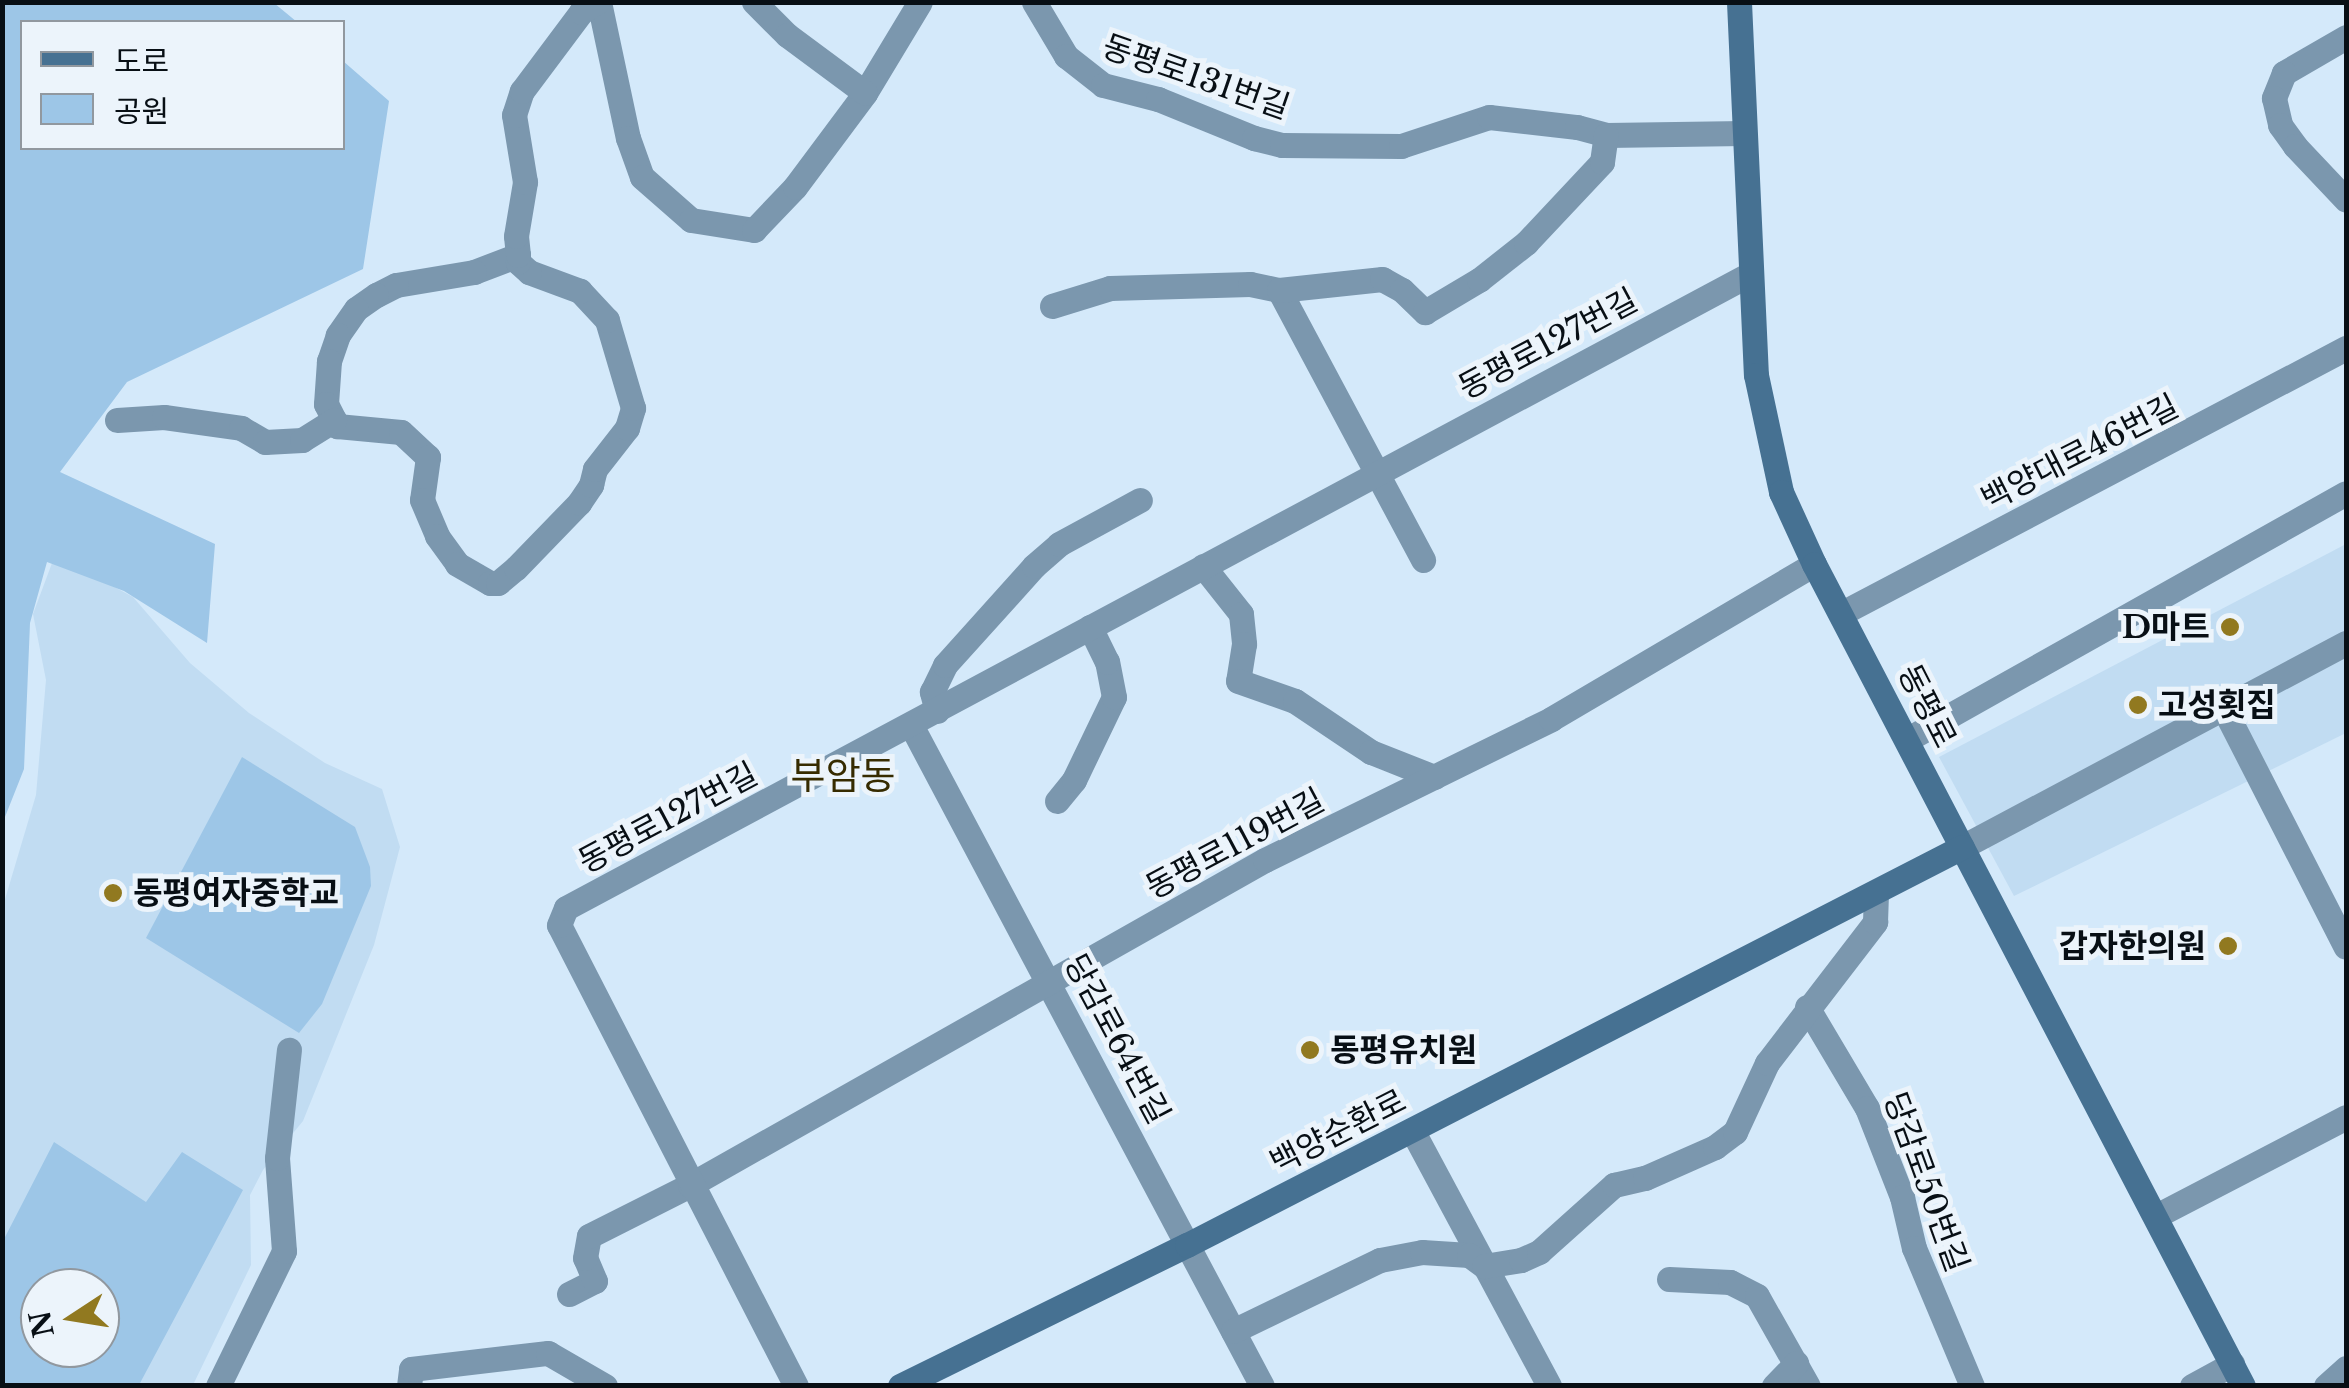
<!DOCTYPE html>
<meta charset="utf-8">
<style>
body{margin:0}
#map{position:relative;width:2349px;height:1388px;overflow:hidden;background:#d4e9fa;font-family:"Libre Baskerville","Noto Sans KR",serif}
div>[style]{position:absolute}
.built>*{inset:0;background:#c1dcf2}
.green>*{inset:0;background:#9dc6e7}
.minor>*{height:25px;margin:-12.5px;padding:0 12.5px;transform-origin:12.5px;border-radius:12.5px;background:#7b97ae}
.tertiary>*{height:25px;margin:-12.5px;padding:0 12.5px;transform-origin:12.5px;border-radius:12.5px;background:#7b97ae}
.secondary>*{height:25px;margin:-12.5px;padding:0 12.5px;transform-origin:12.5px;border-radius:12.5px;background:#467192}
.dots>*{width:28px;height:28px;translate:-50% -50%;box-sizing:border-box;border:5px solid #ecf4fb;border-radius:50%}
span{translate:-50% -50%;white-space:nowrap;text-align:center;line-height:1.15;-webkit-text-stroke:10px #ecf4fb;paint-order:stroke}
.street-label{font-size:32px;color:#080f15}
.poi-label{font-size:32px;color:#080f15;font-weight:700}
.right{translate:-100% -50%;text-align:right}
.left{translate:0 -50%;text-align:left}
.quarter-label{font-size:38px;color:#362b00}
.frame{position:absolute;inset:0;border:5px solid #080f15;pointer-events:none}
.legend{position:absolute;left:20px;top:20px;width:325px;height:130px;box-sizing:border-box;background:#ecf4fb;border:2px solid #91989f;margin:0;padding:12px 18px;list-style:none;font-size:30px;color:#080f15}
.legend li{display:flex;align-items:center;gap:20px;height:50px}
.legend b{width:50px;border:2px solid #91989f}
.north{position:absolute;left:20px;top:1268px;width:100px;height:100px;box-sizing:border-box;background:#ecf4fb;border:2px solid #91989f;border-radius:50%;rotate:258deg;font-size:28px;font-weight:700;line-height:40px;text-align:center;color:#080f15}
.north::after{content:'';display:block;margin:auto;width:35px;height:45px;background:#917920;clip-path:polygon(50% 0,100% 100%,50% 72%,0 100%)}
</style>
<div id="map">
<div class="built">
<div style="clip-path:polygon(2346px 544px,2346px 733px,2014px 896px,1939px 757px)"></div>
<div style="clip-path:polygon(evenodd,55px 555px,133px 597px,190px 663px,249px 713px,325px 763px,382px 789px,400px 847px,374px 945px,303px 1121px,263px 1170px,250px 1195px,251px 1265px,193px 1385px,3px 1386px,3px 906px,36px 795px,46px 680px,33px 614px,55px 555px,40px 1288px,100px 1288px,100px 1348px,40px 1348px,40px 1288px)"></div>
</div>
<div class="green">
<div style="clip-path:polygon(3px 2px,274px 3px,297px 22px,22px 22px,22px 148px,342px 148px,343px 61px,389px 101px,363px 269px,127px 382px,60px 472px,215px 544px,207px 643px,124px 591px,47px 562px,30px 623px,24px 769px,3px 822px)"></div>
<div style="clip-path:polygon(242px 757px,355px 827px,370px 867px,371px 886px,322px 1004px,299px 1033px,146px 938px)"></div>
<div style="clip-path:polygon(evenodd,54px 1142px,146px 1202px,182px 1152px,243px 1190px,139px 1385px,3px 1385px,3px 1241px,54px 1142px,40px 1288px,100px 1288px,100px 1348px,40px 1348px,40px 1288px)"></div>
</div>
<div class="minor">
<div style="left:599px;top:2px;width:139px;rotate:78deg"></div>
<div style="left:628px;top:138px;width:41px;rotate:70.3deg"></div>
<div style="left:642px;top:177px;width:65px;rotate:41.3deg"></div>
<div style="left:691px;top:220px;width:64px;rotate:9deg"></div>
<div style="left:754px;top:230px;width:59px;rotate:-46.4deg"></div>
<div style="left:795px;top:187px;width:117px;rotate:-53.3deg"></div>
<div style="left:865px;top:93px;width:106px;rotate:-58.9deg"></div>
<div style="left:754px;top:2px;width:47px;rotate:45deg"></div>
<div style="left:787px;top:35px;width:97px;rotate:36.6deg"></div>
<div style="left:1034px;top:2px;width:63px;rotate:59.3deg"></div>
<div style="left:1066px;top:56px;width:47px;rotate:38.1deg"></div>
<div style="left:1103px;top:85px;width:57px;rotate:14.3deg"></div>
<div style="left:1158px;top:99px;width:104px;rotate:22.1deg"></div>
<div style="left:1254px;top:138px;width:29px;rotate:14deg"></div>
<div style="left:1282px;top:145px;width:119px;rotate:0.5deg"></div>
<div style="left:1401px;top:146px;width:93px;rotate:-18.2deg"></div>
<div style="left:1489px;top:117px;width:89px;rotate:6.5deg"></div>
<div style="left:1577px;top:127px;width:30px;rotate:15deg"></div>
<div style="left:1606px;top:135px;width:138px;rotate:-0.8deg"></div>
<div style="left:2346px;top:37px;width:72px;rotate:149.9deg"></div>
<div style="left:2284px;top:73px;width:27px;rotate:112deg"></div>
<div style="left:2274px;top:98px;width:28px;rotate:77deg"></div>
<div style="left:2280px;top:125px;width:26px;rotate:54deg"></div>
<div style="left:2295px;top:146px;width:74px;rotate:46.6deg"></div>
<div style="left:518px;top:255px;width:47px;rotate:158.9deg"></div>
<div style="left:474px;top:272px;width:79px;rotate:170.5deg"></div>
<div style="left:396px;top:285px;width:22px;rotate:153deg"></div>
<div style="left:376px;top:295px;width:24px;rotate:145deg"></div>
<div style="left:356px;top:309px;width:32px;rotate:125deg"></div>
<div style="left:338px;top:335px;width:28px;rotate:109deg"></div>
<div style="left:329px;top:361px;width:43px;rotate:94deg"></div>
<div style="left:326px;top:404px;width:25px;rotate:63deg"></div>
<div style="left:337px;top:426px;width:64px;rotate:5.4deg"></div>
<div style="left:401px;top:432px;width:37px;rotate:43deg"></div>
<div style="left:428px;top:457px;width:43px;rotate:97.9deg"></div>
<div style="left:422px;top:500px;width:39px;rotate:67deg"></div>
<div style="left:437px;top:536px;width:34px;rotate:54deg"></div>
<div style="left:457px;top:564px;width:38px;rotate:30deg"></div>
<div style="left:490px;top:583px;width:8px"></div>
<div style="left:498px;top:583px;width:23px;rotate:-40deg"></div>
<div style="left:516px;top:568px;width:91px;rotate:-45.9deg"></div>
<div style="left:579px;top:503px;width:22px;rotate:-56deg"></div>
<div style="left:591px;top:485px;width:16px;rotate:-76deg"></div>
<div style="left:595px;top:469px;width:52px;rotate:-52deg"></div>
<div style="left:627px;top:428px;width:21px;rotate:-73deg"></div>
<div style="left:633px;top:408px;width:92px;rotate:-106.5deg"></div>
<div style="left:607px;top:320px;width:40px;rotate:-133deg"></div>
<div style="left:580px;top:291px;width:54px;rotate:-159.6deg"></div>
<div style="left:529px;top:272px;width:15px;rotate:-138deg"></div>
<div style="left:518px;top:262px;width:7px;rotate:-90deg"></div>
<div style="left:518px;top:255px;width:19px;rotate:-96deg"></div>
<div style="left:516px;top:236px;width:55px;rotate:-80.5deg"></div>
<div style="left:525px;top:182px;width:68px;rotate:-99.3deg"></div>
<div style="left:514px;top:115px;width:25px;rotate:-72deg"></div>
<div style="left:522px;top:91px;width:99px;rotate:-53.2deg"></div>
<div style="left:581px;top:12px;width:19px;rotate:-32deg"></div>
<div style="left:1279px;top:290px;width:306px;rotate:61.9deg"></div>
<div style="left:1052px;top:306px;width:61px;rotate:-17.2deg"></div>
<div style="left:1110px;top:288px;width:140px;rotate:-1.6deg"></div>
<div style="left:1250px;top:284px;width:30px;rotate:12deg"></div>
<div style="left:1279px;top:290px;width:104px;rotate:-6.1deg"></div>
<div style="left:1382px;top:279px;width:23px;rotate:29deg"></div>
<div style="left:1402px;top:290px;width:32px;rotate:44deg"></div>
<div style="left:1425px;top:312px;width:63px;rotate:-30.7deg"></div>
<div style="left:1479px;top:280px;width:60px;rotate:-38.2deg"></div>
<div style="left:1526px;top:243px;width:111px;rotate:-46.8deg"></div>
<div style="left:1602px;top:162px;width:27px;rotate:-82deg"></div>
<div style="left:117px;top:420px;width:47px;rotate:-3.7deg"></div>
<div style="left:164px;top:417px;width:78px;rotate:8.1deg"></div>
<div style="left:241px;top:428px;width:28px;rotate:30deg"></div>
<div style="left:265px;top:442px;width:37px;rotate:-3deg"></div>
<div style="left:302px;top:440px;width:38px;rotate:-32deg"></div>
<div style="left:1203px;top:566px;width:61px;rotate:51.6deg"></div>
<div style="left:1241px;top:614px;width:30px;rotate:84deg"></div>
<div style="left:1244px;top:644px;width:37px;rotate:99deg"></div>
<div style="left:1238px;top:681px;width:60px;rotate:19.3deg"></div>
<div style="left:1295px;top:701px;width:92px;rotate:33.9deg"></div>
<div style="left:1371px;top:752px;width:68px;rotate:21.6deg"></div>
<div style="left:1842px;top:613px;width:569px;rotate:-27.74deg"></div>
<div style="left:2224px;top:709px;width:267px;rotate:62.9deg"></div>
<div style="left:937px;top:711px;width:20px;rotate:-105deg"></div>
<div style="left:932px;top:692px;width:30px;rotate:-64deg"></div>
<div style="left:945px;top:665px;width:133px;rotate:-48deg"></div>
<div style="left:1034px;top:566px;width:33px;rotate:-41deg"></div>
<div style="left:1059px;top:544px;width:92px;rotate:-28.5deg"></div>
<div style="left:911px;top:725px;width:748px;rotate:62.03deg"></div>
<div style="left:1908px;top:739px;width:502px;rotate:-29.32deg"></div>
<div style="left:1057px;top:801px;width:27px;rotate:-51deg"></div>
<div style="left:1074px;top:780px;width:92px;rotate:-64.3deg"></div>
<div style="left:1114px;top:697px;width:36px;rotate:-101deg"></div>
<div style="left:1107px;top:662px;width:39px;rotate:-116deg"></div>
<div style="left:1807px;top:1007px;width:117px;rotate:59.3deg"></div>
<div style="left:1867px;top:1108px;width:96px;rotate:68.5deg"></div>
<div style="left:1902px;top:1197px;width:52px;rotate:76.8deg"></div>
<div style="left:1914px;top:1248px;width:150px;rotate:67.2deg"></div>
<div style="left:1412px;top:1130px;width:290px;rotate:61.8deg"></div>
<div style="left:2156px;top:1216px;width:214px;rotate:-27.5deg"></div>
<div style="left:1669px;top:1279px;width:61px;rotate:2.8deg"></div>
<div style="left:1730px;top:1282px;width:30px;rotate:27deg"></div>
<div style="left:1757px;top:1296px;width:103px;rotate:60.5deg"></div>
<div style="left:569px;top:1294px;width:29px;rotate:-27deg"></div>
<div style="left:595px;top:1281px;width:25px;rotate:-113deg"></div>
<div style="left:585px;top:1258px;width:22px;rotate:-80deg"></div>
<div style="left:589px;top:1236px;width:113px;rotate:-26.8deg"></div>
<div style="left:690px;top:1185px;width:660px;rotate:-29.48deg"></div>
<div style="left:1265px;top:860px;width:319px;rotate:-26.2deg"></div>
<div style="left:1551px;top:719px;width:305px;rotate:-30.5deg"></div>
<div style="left:1233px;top:1331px;width:163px;rotate:-25.8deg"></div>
<div style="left:1380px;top:1260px;width:43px;rotate:-10.8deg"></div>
<div style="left:1422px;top:1252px;width:47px;rotate:3.7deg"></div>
<div style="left:1469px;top:1255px;width:19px;rotate:36deg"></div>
<div style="left:1484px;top:1266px;width:37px;rotate:-9deg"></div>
<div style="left:1521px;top:1260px;width:20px;rotate:-24deg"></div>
<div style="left:1539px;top:1252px;width:101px;rotate:-41.8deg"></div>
<div style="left:1614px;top:1185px;width:32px;rotate:-13deg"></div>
<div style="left:1645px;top:1178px;width:77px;rotate:-23.9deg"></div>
<div style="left:1715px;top:1147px;width:25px;rotate:-37deg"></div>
<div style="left:1735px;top:1132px;width:76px;rotate:-65.1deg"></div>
<div style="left:1767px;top:1063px;width:178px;rotate:-52.5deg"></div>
<div style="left:1875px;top:922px;width:28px;rotate:-88deg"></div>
<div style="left:218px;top:1386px;width:150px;rotate:-63.9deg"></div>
<div style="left:284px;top:1251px;width:93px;rotate:-94.3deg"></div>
<div style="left:277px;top:1158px;width:109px;rotate:-83.7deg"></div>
<div style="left:409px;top:1386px;width:17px;rotate:-83deg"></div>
<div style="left:411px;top:1369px;width:138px;rotate:-6.7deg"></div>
<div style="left:548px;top:1353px;width:66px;rotate:30.1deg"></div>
<div style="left:796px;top:1386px;width:518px;rotate:-117.21deg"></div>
<div style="left:559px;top:925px;width:18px;rotate:-68deg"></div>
<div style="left:566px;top:908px;width:1343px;rotate:-28.17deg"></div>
<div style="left:1774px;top:1386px;width:32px;rotate:-46deg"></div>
<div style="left:2192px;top:1386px;width:46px;rotate:-28.8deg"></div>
<div style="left:2326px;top:1386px;width:27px;rotate:-42deg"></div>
</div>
<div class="tertiary">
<div style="left:1962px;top:847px;width:435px;rotate:-28deg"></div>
</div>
<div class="secondary">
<div style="left:1739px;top:2px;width:373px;rotate:87.4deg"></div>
<div style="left:1756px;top:375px;width:120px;rotate:77.9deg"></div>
<div style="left:1781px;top:492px;width:79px;rotate:65.4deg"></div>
<div style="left:1814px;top:564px;width:927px;rotate:62.44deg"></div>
<div style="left:900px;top:1386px;width:320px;rotate:-26.2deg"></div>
<div style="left:1187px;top:1245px;width:871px;rotate:-27.18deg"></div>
</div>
<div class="dots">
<div style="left:2230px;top:627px;background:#917920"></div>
<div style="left:2138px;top:705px;background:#917920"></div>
<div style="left:113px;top:893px;background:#917920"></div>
<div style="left:2228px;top:946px;background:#917920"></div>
<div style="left:1310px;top:1050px;background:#917920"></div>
</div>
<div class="street-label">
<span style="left:1196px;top:77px;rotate:19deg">동평로131번길</span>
<span style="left:1548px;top:344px;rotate:-28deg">동평로127번길</span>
<span style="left:2080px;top:453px;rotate:-27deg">백양대로46번길</span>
<span style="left:1927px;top:706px;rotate:63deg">동평로</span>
<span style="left:668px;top:818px;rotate:-28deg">동평로127번길</span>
<span style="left:1235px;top:844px;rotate:-28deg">동평로119번길</span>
<span style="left:1117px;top:1039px;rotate:62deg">당감로64번길</span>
<span style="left:1338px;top:1132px;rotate:-27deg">백양순환로</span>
<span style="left:1926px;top:1182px;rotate:70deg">당감로50번길</span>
</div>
<div class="poi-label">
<span class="right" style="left:2210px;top:627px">D마트</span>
<span class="left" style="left:2158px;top:705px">고성횟집</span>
<span class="left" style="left:133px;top:893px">동평여자중학교</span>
<span class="right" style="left:2206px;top:946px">갑자한의원</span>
<span class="left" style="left:1330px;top:1050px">동평유치원</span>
</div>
<div class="quarter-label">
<span style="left:843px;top:776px">부암동</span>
</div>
<div class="frame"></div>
<ul class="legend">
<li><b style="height:12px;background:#467192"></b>도로</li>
<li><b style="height:28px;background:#9dc6e7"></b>공원</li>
</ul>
<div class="north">N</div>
</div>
